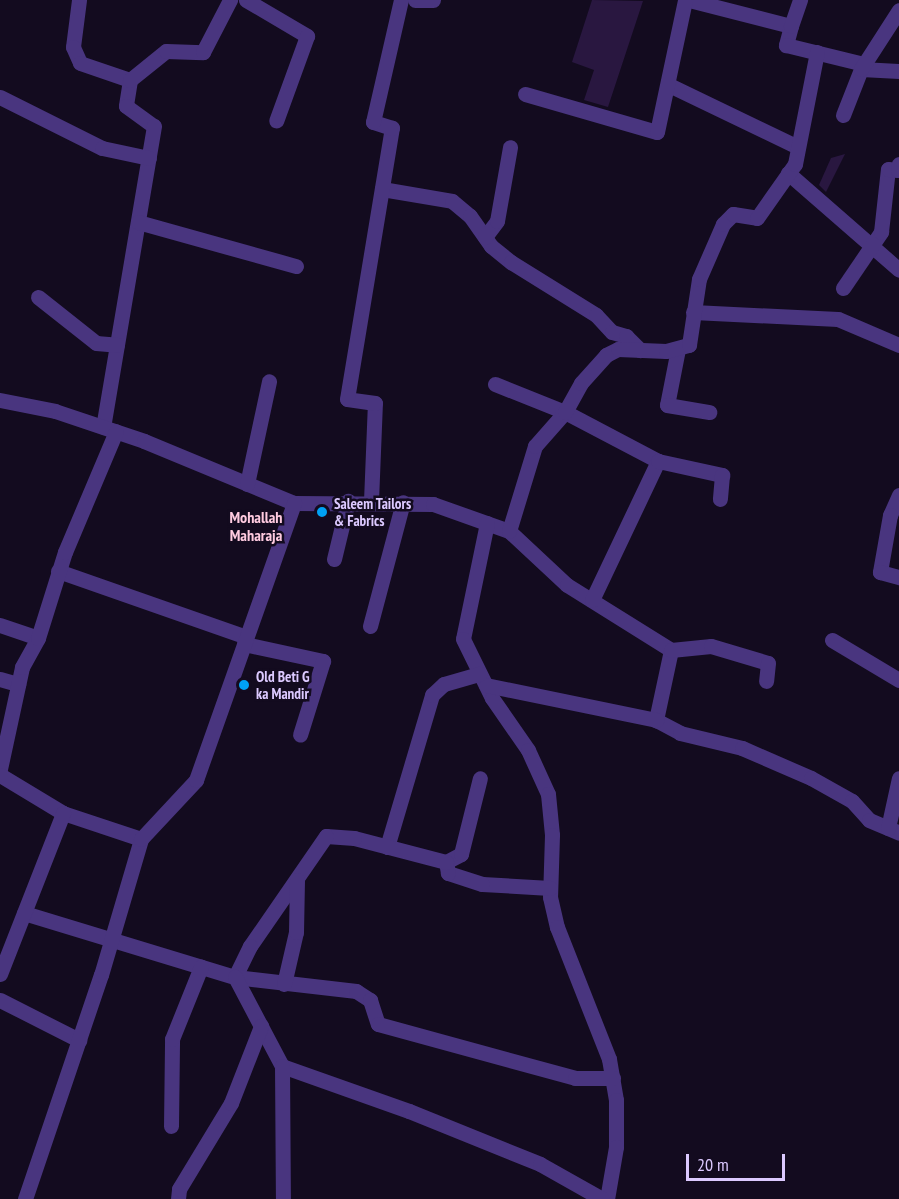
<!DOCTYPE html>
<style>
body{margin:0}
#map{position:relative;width:899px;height:1199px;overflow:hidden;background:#130b1f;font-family:"PT Sans Narrow",sans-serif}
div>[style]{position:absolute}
.building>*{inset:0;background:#291740}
.minor>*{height:15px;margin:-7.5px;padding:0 7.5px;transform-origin:7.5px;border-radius:7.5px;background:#49357f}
.dots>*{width:16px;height:16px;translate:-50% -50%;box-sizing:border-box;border:3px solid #130b1f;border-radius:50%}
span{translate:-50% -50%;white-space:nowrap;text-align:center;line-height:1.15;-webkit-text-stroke:5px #130b1f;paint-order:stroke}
.poi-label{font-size:15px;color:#dcc9ff;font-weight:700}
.left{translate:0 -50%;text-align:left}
.neighbourhood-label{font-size:16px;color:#ffcbe0;font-weight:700}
.scale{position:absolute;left:686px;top:1154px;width:99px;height:27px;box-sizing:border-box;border:3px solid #dcc9ff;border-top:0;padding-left:8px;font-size:18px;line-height:21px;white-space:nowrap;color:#dcc9ff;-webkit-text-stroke:4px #130b1f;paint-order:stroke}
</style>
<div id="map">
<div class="building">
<div style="clip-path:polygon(592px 0,643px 1px,608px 107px,584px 100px,594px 70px,572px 62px)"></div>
<div style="clip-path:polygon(845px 154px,826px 192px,819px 185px,831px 158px)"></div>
</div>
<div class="minor">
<div style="left:79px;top:0;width:47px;rotate:97.3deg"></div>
<div style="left:73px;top:47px;width:17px;rotate:66deg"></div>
<div style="left:80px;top:63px;width:53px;rotate:18.8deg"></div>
<div style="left:130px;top:80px;width:26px;rotate:99deg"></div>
<div style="left:126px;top:106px;width:34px;rotate:36deg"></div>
<div style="left:154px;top:126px;width:305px;rotate:99.6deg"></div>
<div style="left:246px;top:0;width:71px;rotate:30.5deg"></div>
<div style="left:307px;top:36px;width:90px;rotate:110deg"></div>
<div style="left:415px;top:0;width:18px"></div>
<div style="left:689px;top:0;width:105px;rotate:14.3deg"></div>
<div style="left:791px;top:26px;width:20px;rotate:105deg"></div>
<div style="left:786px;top:45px;width:80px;rotate:13.7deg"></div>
<div style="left:791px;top:26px;width:28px;rotate:-71deg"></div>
<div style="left:861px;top:69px;width:38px;rotate:3deg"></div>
<div style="left:130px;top:80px;width:46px;rotate:-38.9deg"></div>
<div style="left:166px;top:51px;width:37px;rotate:2deg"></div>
<div style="left:203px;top:52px;width:59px;rotate:-62.6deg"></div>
<div style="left:669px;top:85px;width:143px;rotate:25.7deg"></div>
<div style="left:525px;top:94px;width:137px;rotate:16.1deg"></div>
<div style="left:657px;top:132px;width:135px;rotate:-78deg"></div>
<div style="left:0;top:97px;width:114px;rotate:26.6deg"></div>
<div style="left:102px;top:148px;width:48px;rotate:12deg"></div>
<div style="left:843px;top:115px;width:49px;rotate:-68.6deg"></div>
<div style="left:861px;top:69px;width:70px;rotate:-57.2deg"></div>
<div style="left:788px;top:173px;width:147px;rotate:41.1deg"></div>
<div style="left:382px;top:189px;width:71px;rotate:9.7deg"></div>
<div style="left:452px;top:201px;width:23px;rotate:40deg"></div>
<div style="left:470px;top:216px;width:37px;rotate:55deg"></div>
<div style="left:491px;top:246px;width:26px;rotate:39deg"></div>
<div style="left:511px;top:262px;width:100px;rotate:31.9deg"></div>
<div style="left:596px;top:315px;width:23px;rotate:47deg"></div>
<div style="left:612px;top:332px;width:15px;rotate:16deg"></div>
<div style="left:626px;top:336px;width:20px;rotate:45deg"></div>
<div style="left:138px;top:222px;width:164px;rotate:15.6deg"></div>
<div style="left:485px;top:237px;width:20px;rotate:-53deg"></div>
<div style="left:497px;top:221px;width:75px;rotate:-80deg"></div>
<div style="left:843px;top:288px;width:68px;rotate:-55.8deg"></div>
<div style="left:881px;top:232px;width:63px;rotate:-83.7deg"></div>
<div style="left:888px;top:169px;width:10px;rotate:6deg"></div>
<div style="left:898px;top:170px;width:6px;rotate:-81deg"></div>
<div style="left:38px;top:297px;width:74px;rotate:38.4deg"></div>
<div style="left:96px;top:343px;width:21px;rotate:5deg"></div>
<div style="left:693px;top:312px;width:145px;rotate:2.8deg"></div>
<div style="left:838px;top:319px;width:66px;rotate:23.1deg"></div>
<div style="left:678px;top:349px;width:57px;rotate:101.1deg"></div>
<div style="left:667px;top:405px;width:43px;rotate:9.5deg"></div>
<div style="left:495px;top:384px;width:75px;rotate:21.8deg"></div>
<div style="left:565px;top:412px;width:105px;rotate:27.8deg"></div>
<div style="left:0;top:400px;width:56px;rotate:11.3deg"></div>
<div style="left:55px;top:411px;width:94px;rotate:18.6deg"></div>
<div style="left:144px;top:441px;width:162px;rotate:22.5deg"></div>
<div style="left:294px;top:503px;width:139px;rotate:0.4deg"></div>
<div style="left:433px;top:504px;width:81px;rotate:19.6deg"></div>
<div style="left:509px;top:531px;width:79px;rotate:43deg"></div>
<div style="left:567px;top:585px;width:123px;rotate:32deg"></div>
<div style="left:671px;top:650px;width:72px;rotate:102.1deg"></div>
<div style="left:656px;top:720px;width:27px;rotate:28deg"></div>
<div style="left:680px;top:733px;width:64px;rotate:13.6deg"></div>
<div style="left:742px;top:748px;width:75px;rotate:23.5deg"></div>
<div style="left:811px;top:778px;width:47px;rotate:29.3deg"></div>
<div style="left:852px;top:801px;width:25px;rotate:48deg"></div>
<div style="left:869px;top:820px;width:33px;rotate:23deg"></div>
<div style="left:247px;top:484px;width:105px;rotate:-77.9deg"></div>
<div style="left:899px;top:495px;width:22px;rotate:114deg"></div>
<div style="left:890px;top:515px;width:58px;rotate:100deg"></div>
<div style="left:880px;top:572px;width:20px;rotate:15deg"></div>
<div style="left:371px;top:501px;width:98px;rotate:-87.7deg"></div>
<div style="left:375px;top:403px;width:28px;rotate:-172deg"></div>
<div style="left:347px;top:399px;width:275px;rotate:-80.6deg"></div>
<div style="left:392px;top:128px;width:20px;rotate:-162deg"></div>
<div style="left:373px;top:122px;width:125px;rotate:-77.1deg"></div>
<div style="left:487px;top:523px;width:118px;rotate:101.7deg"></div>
<div style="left:463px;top:639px;width:66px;rotate:63.8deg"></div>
<div style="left:492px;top:698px;width:63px;rotate:55.3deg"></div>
<div style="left:528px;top:750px;width:48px;rotate:65.6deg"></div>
<div style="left:548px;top:794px;width:41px;rotate:84.4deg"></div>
<div style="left:552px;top:835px;width:62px;rotate:91.8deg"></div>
<div style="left:550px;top:897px;width:31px;rotate:77deg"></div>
<div style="left:557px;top:927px;width:142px;rotate:68.5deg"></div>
<div style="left:609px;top:1059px;width:42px;rotate:80.3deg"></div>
<div style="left:616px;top:1100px;width:47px;rotate:90deg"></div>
<div style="left:616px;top:1147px;width:53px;rotate:99.8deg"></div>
<div style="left:509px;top:531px;width:89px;rotate:-73deg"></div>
<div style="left:535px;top:446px;width:45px;rotate:-48.6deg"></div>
<div style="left:565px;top:412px;width:33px;rotate:-61deg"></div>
<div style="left:581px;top:383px;width:38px;rotate:-48deg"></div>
<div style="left:606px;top:355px;width:13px;rotate:-27deg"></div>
<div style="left:618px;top:349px;width:48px;rotate:2.4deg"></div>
<div style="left:666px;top:351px;width:24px;rotate:-15deg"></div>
<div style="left:689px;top:345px;width:67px;rotate:-81.4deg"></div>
<div style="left:699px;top:279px;width:60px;rotate:-66.4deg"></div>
<div style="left:723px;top:224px;width:14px;rotate:-45deg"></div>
<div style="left:733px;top:214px;width:24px;rotate:9deg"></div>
<div style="left:757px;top:218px;width:66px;rotate:-54.9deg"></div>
<div style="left:795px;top:164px;width:114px;rotate:-78.9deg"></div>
<div style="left:334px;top:559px;width:60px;rotate:-76.4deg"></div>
<div style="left:58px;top:571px;width:199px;rotate:19.3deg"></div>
<div style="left:592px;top:600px;width:154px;rotate:-64.6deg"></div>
<div style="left:658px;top:461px;width:66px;rotate:12.3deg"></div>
<div style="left:722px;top:475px;width:24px;rotate:95deg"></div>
<div style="left:0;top:625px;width:40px;rotate:18.9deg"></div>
<div style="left:370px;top:626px;width:128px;rotate:-75.1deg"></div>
<div style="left:832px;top:640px;width:78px;rotate:30.8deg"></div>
<div style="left:244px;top:644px;width:81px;rotate:12.1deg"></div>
<div style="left:323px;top:661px;width:77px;rotate:107.3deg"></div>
<div style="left:671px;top:650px;width:40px;rotate:-5.7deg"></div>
<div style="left:711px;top:646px;width:59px;rotate:16.6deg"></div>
<div style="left:768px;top:663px;width:18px;rotate:96deg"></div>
<div style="left:0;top:679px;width:19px;rotate:16deg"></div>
<div style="left:486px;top:685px;width:174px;rotate:11.6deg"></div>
<div style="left:0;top:769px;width:104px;rotate:-77.8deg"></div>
<div style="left:22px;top:667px;width:33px;rotate:-61deg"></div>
<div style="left:38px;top:638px;width:90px;rotate:-72.6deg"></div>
<div style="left:65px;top:552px;width:131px;rotate:-67.1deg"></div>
<div style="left:0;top:775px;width:74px;rotate:31.1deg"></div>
<div style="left:63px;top:813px;width:82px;rotate:18.4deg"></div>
<div style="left:888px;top:828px;width:51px;rotate:-77.6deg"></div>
<div style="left:387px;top:847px;width:159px;rotate:-73.5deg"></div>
<div style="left:432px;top:695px;width:16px;rotate:-43deg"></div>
<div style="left:444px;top:684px;width:37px;rotate:-16deg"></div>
<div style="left:446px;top:862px;width:17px;rotate:-28deg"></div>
<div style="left:461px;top:854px;width:78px;rotate:-76deg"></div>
<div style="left:550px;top:888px;width:68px;rotate:-176.6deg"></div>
<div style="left:482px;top:884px;width:36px;rotate:-162deg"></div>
<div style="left:448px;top:873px;width:11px;rotate:-100deg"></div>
<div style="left:446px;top:862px;width:95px;rotate:-165.4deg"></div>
<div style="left:354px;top:838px;width:28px;rotate:-176deg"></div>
<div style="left:326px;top:836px;width:134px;rotate:124.6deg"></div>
<div style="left:250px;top:946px;width:34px;rotate:116deg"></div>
<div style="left:235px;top:977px;width:122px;rotate:6.6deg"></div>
<div style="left:356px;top:991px;width:17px;rotate:33deg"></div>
<div style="left:370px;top:1000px;width:25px;rotate:72deg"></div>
<div style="left:378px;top:1024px;width:204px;rotate:15.3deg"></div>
<div style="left:575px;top:1078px;width:38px"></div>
<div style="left:24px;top:913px;width:220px;rotate:16.9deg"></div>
<div style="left:235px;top:977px;width:101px;rotate:62.2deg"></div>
<div style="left:282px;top:1066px;width:135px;rotate:19.5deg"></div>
<div style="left:409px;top:1111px;width:141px;rotate:22deg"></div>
<div style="left:540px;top:1164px;width:71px;rotate:29.4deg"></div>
<div style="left:0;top:974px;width:173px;rotate:-68.6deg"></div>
<div style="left:284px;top:984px;width:53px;rotate:-77deg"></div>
<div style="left:296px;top:932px;width:52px;rotate:-88.9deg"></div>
<div style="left:0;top:1000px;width:89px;rotate:26.9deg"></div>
<div style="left:282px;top:1066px;width:133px;rotate:89.6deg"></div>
<div style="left:171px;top:1126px;width:87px;rotate:-89.3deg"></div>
<div style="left:172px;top:1039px;width:78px;rotate:-68.1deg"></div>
<div style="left:25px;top:1199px;width:237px;rotate:-71.3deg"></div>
<div style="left:101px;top:975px;width:142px;rotate:-73.6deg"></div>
<div style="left:141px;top:839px;width:81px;rotate:-47deg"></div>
<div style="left:196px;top:780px;width:294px;rotate:-70.5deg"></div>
<div style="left:178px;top:1199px;width:10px;rotate:-84deg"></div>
<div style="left:179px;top:1189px;width:100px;rotate:-58.8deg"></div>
<div style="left:231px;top:1103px;width:83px;rotate:-68.7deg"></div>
</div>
<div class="dots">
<div style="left:322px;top:512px;background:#00a1f4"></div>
<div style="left:244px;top:685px;background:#00a1f4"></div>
</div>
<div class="poi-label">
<span class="left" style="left:334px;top:512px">Saleem Tailors<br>&amp; Fabrics</span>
<span class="left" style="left:256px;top:685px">Old Beti G<br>ka Mandir</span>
</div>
<div class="neighbourhood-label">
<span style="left:256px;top:526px">Mohallah<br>Maharaja</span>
</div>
<div class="scale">20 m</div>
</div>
